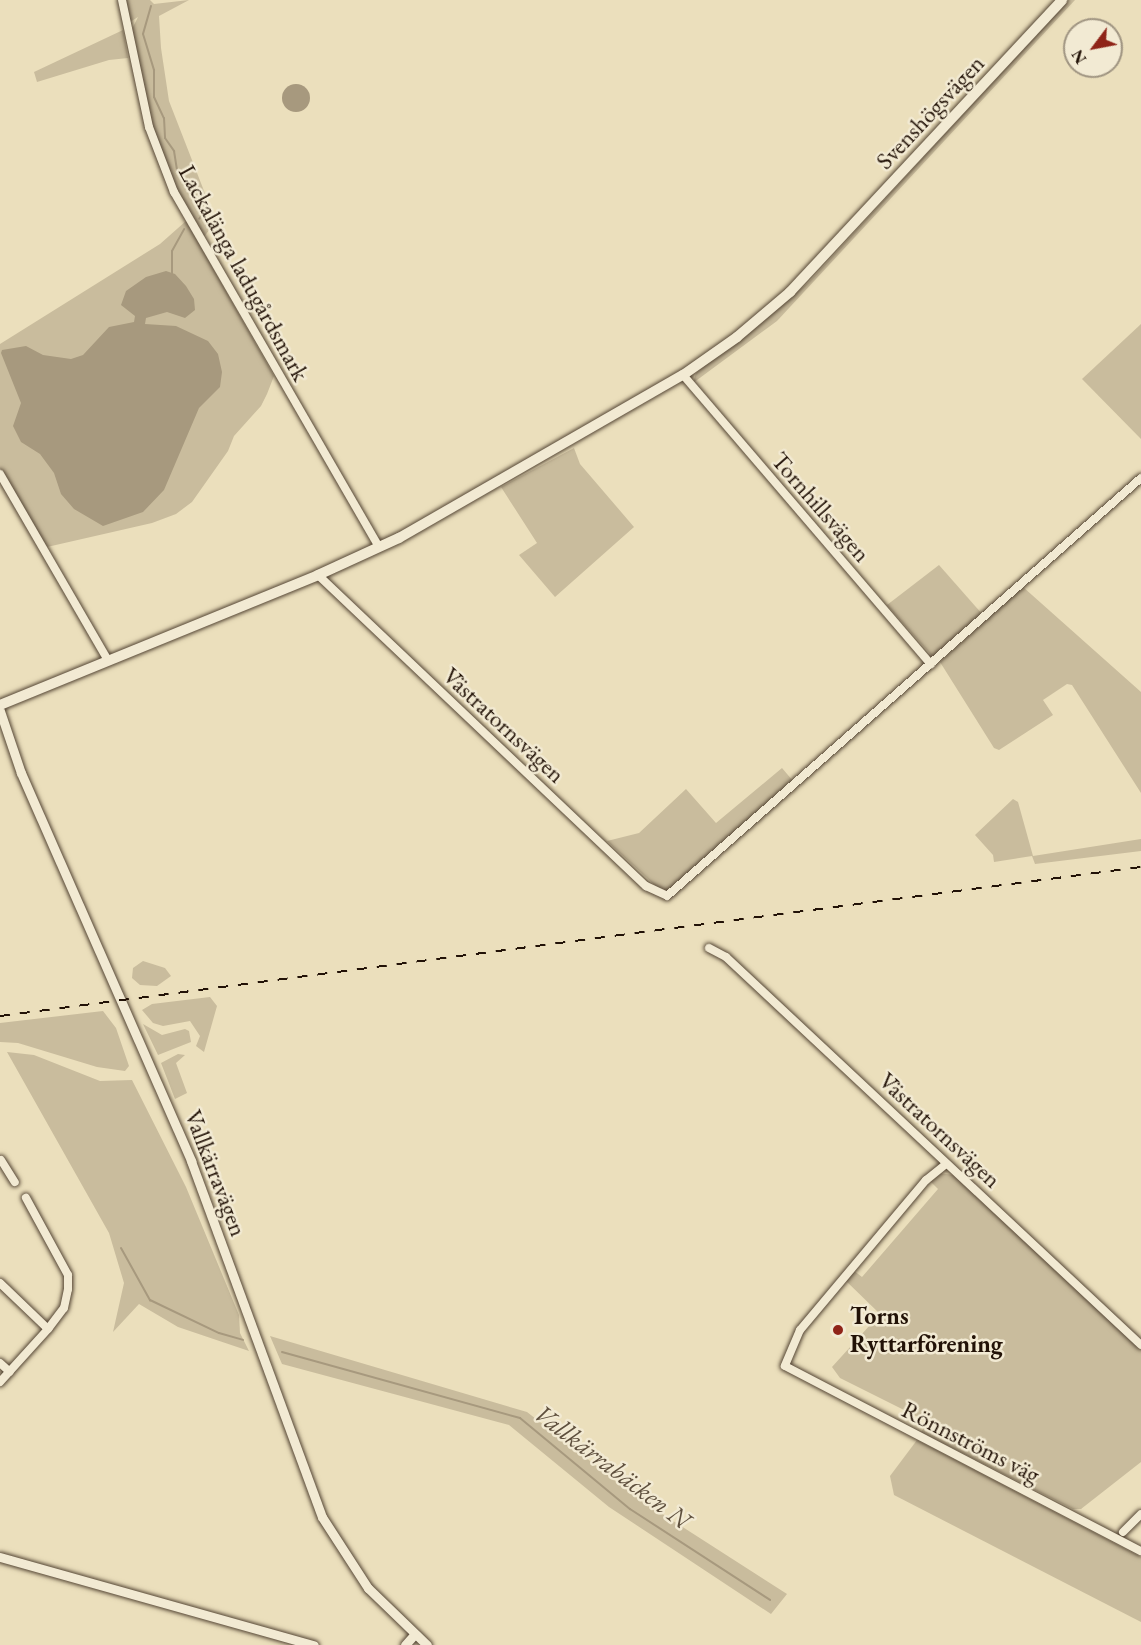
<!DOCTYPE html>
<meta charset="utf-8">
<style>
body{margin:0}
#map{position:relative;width:1141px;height:1645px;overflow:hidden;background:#ebdfbc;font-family:"EB Garamond",serif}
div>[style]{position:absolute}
.green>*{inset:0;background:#c9bc9d}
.water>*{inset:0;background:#a7997e}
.round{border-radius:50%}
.stream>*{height:2px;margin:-1px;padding:0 1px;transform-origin:1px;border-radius:1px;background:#a7997e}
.roads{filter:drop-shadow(0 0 2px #544534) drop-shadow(0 0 2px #544534)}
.minor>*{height:8px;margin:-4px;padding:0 4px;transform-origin:4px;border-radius:4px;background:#f2ead3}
.tertiary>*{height:9px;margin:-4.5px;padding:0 4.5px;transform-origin:4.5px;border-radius:4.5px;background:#f2ead3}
.secondary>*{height:10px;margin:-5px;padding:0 5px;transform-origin:5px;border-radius:5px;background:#f2ead3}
.rail>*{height:2px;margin-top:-1px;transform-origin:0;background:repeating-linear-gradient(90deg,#221207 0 10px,transparent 0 20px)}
.dots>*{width:16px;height:16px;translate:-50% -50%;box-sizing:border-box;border:3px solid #f2ead3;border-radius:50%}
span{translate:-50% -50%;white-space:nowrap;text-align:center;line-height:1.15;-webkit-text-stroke:5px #f2ead3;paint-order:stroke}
.street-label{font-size:24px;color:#221207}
.poi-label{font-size:24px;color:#221207;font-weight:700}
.left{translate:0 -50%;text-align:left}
.water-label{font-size:26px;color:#5e4f3d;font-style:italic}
.north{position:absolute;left:1063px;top:18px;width:60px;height:60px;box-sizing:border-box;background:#f2ead3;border:2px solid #9f9481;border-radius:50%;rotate:238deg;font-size:16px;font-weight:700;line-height:24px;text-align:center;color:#221207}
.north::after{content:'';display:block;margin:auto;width:21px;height:27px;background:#8f2418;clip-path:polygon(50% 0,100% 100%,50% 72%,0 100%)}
</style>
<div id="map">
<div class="green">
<div style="clip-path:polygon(126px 0,150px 0,154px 4px,189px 0,159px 16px,161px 48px,169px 101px,213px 214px,214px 224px,203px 238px,182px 202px,153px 132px,131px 31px,138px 17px,130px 22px)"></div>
<div style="clip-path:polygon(1068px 0,1075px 0,777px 321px,693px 383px,696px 373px,808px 283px)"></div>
<div style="clip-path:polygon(123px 30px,128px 58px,109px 60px,37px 82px,34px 72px)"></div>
<div style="clip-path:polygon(186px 221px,274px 376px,267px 394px,261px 406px,234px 436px,228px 451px,192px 502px,176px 514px,152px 523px,47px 547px,0 468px,0 344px,160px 244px)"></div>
<div style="clip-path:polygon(1141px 324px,1141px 439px,1082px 379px)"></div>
<div style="clip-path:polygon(574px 448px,580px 464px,634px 527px,555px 597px,519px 555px,537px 543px,501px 487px)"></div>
<div style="clip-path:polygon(939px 565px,983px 615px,933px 657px,887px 605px)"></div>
<div style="clip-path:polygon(1023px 587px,1141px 692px,1141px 793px,1072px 685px,1067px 684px,1043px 700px,1053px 715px,999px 750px,994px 748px,940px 662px)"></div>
<div style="clip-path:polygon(782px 768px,793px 781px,667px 892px,660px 890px,607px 841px,639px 833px,686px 789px,716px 823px)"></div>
<div style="clip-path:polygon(1013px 799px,1018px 802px,1033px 856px,1141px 839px,1141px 851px,1035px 864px,1032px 856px,994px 862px,993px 855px,975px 835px)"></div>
<div style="clip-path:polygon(143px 961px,165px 968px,171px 976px,157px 986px,140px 985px,132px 978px,133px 968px)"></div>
<div style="clip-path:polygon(210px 997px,217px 1006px,204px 1052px,196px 1046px,200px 1036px,190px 1021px,163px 1026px,153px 1023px,142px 1010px,152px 1004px)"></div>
<div style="clip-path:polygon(103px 1011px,116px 1028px,129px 1066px,125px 1071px,97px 1067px,18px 1043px,0 1042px,0 1023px)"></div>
<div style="clip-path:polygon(143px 1024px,162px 1035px,185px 1029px,189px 1031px,191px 1042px,158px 1055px)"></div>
<div style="clip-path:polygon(7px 1052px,34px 1055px,100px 1081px,132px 1080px,186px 1187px,239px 1315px,240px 1333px,249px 1351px,178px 1327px,139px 1304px,113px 1332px,124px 1283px,109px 1233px)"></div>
<div style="clip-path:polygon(178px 1054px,185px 1055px,176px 1063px,187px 1093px,175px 1099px,161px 1063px)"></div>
<div style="clip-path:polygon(938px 1173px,954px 1175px,1141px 1350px,1141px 1462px,1081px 1509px,1073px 1509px,921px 1432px,928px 1422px,840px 1378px,832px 1367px,880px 1314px,845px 1280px,853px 1270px,862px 1277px,938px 1189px,930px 1181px)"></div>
<div style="clip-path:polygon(270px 1336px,527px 1412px,639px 1499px,787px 1594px,771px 1614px,609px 1507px,509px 1425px,282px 1364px)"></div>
<div style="clip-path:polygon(917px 1440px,1141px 1557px,1141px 1622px,894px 1495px,890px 1476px)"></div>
</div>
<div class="water">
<div class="round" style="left:282px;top:84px;width:28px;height:28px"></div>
<div style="clip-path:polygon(166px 271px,175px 274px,186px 286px,194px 299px,195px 310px,185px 318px,167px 312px,146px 318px,145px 324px,176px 326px,208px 341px,218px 354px,222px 372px,220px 387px,199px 408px,164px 490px,143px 512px,103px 526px,74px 509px,61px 494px,54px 473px,40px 454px,21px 442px,13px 426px,21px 403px,1px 353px,2px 350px,26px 346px,43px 355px,71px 359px,83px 355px,109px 327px,134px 322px,135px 316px,121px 305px,126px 291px,146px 277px)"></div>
</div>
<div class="stream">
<div style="left:151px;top:6px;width:29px;rotate:106deg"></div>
<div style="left:143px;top:34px;width:38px;rotate:73deg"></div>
<div style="left:154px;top:70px;width:27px;rotate:90deg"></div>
<div style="left:154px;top:97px;width:23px;rotate:65deg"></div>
<div style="left:164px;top:118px;width:20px;rotate:87deg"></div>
<div style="left:165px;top:138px;width:16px;rotate:55deg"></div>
<div style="left:174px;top:151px;width:20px;rotate:81deg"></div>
<div style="left:177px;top:171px;width:42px;rotate:55.6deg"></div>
<div style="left:201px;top:206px;width:8px;rotate:76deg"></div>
<div style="left:203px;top:214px;width:6px;rotate:129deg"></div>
<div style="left:172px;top:274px;width:23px;rotate:-90deg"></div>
<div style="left:172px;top:251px;width:25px;rotate:-61deg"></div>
<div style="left:121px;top:1248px;width:60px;rotate:60.9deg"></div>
<div style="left:150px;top:1300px;width:76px;rotate:25.6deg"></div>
<div style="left:219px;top:1333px;width:25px;rotate:16deg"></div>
<div style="left:282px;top:1352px;width:247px;rotate:15.5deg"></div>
<div style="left:520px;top:1418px;width:143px;rotate:39.6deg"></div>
<div style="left:630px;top:1509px;width:167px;rotate:33deg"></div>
</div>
<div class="roads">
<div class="minor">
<div style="left:122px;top:0;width:130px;rotate:78deg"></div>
<div style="left:149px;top:127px;width:70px;rotate:69deg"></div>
<div style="left:174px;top:192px;width:410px;rotate:60deg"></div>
<div style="left:683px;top:375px;width:381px;rotate:49.4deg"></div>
<div style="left:0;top:474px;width:215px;rotate:59.9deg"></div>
<div style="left:318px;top:575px;width:452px;rotate:43.5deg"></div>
<div style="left:646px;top:886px;width:23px;rotate:25deg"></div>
<div style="left:667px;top:896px;width:632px;rotate:-41.41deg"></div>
<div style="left:709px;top:948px;width:19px;rotate:28deg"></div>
<div style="left:726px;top:957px;width:568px;rotate:43.07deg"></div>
<div style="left:1px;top:1160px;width:26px;rotate:58deg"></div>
<div style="left:946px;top:1164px;width:26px;rotate:141deg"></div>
<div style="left:926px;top:1180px;width:196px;rotate:130deg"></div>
<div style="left:800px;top:1330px;width:39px;rotate:113deg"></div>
<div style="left:785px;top:1366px;width:401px;rotate:27.5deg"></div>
<div style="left:0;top:1283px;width:66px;rotate:43.8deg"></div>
<div style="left:0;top:1363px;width:13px;rotate:42deg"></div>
<div style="left:0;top:1382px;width:72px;rotate:-47.8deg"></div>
<div style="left:48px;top:1329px;width:26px;rotate:-53deg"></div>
<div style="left:64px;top:1308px;width:19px;rotate:-78deg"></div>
<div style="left:68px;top:1289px;width:14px;rotate:-90deg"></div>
<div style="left:68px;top:1275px;width:88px;rotate:-118.6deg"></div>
<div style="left:1123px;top:1532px;width:25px;rotate:-45deg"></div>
</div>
<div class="tertiary">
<div style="left:0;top:711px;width:65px;rotate:71.3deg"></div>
<div style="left:21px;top:773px;width:424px;rotate:66.3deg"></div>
<div style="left:191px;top:1161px;width:379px;rotate:69.8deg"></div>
<div style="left:322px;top:1517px;width:85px;rotate:57.1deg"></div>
<div style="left:368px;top:1588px;width:82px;rotate:44deg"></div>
<div style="left:0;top:1557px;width:326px;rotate:15.7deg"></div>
<div style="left:405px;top:1645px;width:13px;rotate:-48deg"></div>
</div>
<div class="secondary">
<div style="left:0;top:705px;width:344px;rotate:-22.2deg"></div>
<div style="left:318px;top:575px;width:89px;rotate:-24.6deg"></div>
<div style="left:399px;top:538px;width:327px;rotate:-29.9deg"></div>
<div style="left:683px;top:375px;width:66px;rotate:-35.1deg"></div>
<div style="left:737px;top:337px;width:70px;rotate:-40.3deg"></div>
<div style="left:790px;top:292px;width:399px;rotate:-47deg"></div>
</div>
</div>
<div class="rail">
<div style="left:0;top:1016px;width:1151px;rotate:-7.44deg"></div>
</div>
<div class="dots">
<div style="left:838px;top:1330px;background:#8f2418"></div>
</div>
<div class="street-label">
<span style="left:930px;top:112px;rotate:-47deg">Svenshögsvägen</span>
<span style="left:244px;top:273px;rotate:61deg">Lackalänga ladugårdsmark</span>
<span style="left:821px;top:507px;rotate:49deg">Tornhillsvägen</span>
<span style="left:504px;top:725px;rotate:43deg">Västratornsvägen</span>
<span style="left:940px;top:1130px;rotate:43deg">Västratornsvägen</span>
<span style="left:216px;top:1173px;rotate:69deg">Vallkärravägen</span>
<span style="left:971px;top:1442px;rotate:27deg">Rönnströms väg</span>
</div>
<div class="poi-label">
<span class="left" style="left:850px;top:1330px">Torns<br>Ryttarförening</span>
</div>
<div class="water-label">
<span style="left:612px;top:1467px;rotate:37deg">Vallkärrabäcken N</span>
</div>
<div class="north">N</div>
</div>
